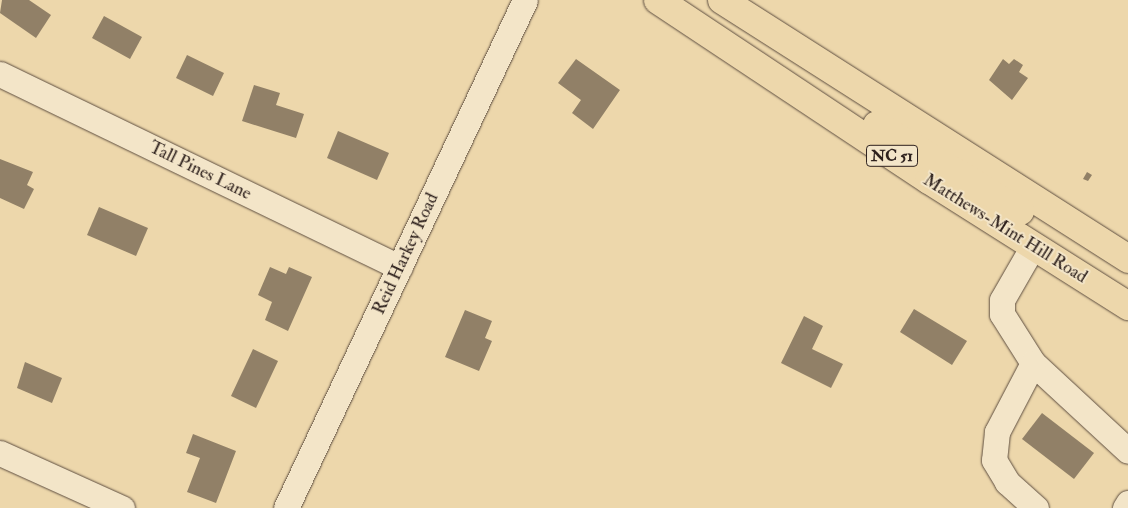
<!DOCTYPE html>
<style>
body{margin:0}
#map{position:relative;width:1128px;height:508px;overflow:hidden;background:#edd7ab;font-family:"IM FELL Double Pica",serif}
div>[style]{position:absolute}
.building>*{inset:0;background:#918067}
.roads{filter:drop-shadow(0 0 1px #5e4e40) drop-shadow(0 0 1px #5e4e40)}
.minor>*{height:25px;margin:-12.5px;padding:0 12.5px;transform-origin:12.5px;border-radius:12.5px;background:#f3e5c8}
.major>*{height:28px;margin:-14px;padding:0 14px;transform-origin:14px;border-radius:14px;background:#edd7ab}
span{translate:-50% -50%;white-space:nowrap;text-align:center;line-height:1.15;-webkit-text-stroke:4px #f3e5c8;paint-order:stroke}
.shield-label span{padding:1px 4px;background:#f3e5c8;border:1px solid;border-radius:4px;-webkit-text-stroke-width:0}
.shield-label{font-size:16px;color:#2e211d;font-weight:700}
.street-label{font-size:18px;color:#2e211d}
</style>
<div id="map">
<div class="building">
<div style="clip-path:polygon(2px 0,29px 0,51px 15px,36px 38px,0 13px)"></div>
<div style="clip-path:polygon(104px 16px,142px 37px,130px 59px,92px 38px)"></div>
<div style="clip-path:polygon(187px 55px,224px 73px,213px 96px,176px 78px)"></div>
<div style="clip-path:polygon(576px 59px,620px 90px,593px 129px,572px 113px,581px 100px,558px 83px)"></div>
<div style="clip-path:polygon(1003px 59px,1009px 64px,1014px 59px,1023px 65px,1019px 72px,1028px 78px,1012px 100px,989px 80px)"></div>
<div style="clip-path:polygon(254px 85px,280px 93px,276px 105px,304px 114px,296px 138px,242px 121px)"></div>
<div style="clip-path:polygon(338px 131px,389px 153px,377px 180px,327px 158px)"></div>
<div style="clip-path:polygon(0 159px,33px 172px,27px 185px,34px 189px,24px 209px,0 198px)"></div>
<div style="clip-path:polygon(1087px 172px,1092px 175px,1088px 181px,1083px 179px)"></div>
<div style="clip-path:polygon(99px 207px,148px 228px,136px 256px,87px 235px)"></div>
<div style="clip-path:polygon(270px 267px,286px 274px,289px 267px,312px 277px,288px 331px,265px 320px,272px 302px,258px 295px)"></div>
<div style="clip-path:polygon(914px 309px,967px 341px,952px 365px,900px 332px)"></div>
<div style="clip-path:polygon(465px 310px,492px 321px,485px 338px,492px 341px,479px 371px,445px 357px)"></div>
<div style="clip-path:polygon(804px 316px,823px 326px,812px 349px,843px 364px,831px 388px,781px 363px)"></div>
<div style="clip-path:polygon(253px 349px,278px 361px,256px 408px,231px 396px)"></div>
<div style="clip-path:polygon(25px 362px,62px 378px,52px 403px,17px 388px)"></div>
<div style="clip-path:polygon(1042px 413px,1094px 453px,1074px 479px,1022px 439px)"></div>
<div style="clip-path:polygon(193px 434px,236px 451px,216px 503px,187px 492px,200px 458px,186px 453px)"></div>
</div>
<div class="roads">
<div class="minor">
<div style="left:0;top:74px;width:444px;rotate:25.8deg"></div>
<div style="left:1033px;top:246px;width:62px;rotate:119.9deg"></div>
<div style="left:1002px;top:300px;width:14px;rotate:90deg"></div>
<div style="left:1002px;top:314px;width:58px;rotate:57.7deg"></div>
<div style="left:1033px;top:363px;width:129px;rotate:42.8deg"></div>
<div style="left:1033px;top:363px;width:78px;rotate:117.6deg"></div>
<div style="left:997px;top:432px;width:28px;rotate:96deg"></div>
<div style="left:994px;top:460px;width:26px;rotate:59deg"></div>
<div style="left:1007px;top:482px;width:39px;rotate:42deg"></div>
<div style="left:0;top:453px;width:134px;rotate:24.3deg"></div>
<div style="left:286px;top:508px;width:561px;rotate:-64.8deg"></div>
<div style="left:1125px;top:508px;width:6px;rotate:-59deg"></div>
</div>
<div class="major">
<div style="left:658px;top:0;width:325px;rotate:33.6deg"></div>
<div style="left:929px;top:180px;width:236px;rotate:32.3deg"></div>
<div style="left:722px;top:0;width:482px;rotate:32.5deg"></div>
<div style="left:877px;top:125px;width:167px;rotate:31deg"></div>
</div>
</div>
<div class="shield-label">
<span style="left:892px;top:156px">NC 51</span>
</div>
<div class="street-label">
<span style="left:200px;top:171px;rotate:26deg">Tall Pines Lane</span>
<span style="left:1005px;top:229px;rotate:32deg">Matthews-Mint Hill Road</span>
<span style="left:406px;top:254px;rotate:-65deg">Reid Harkey Road</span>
</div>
</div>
